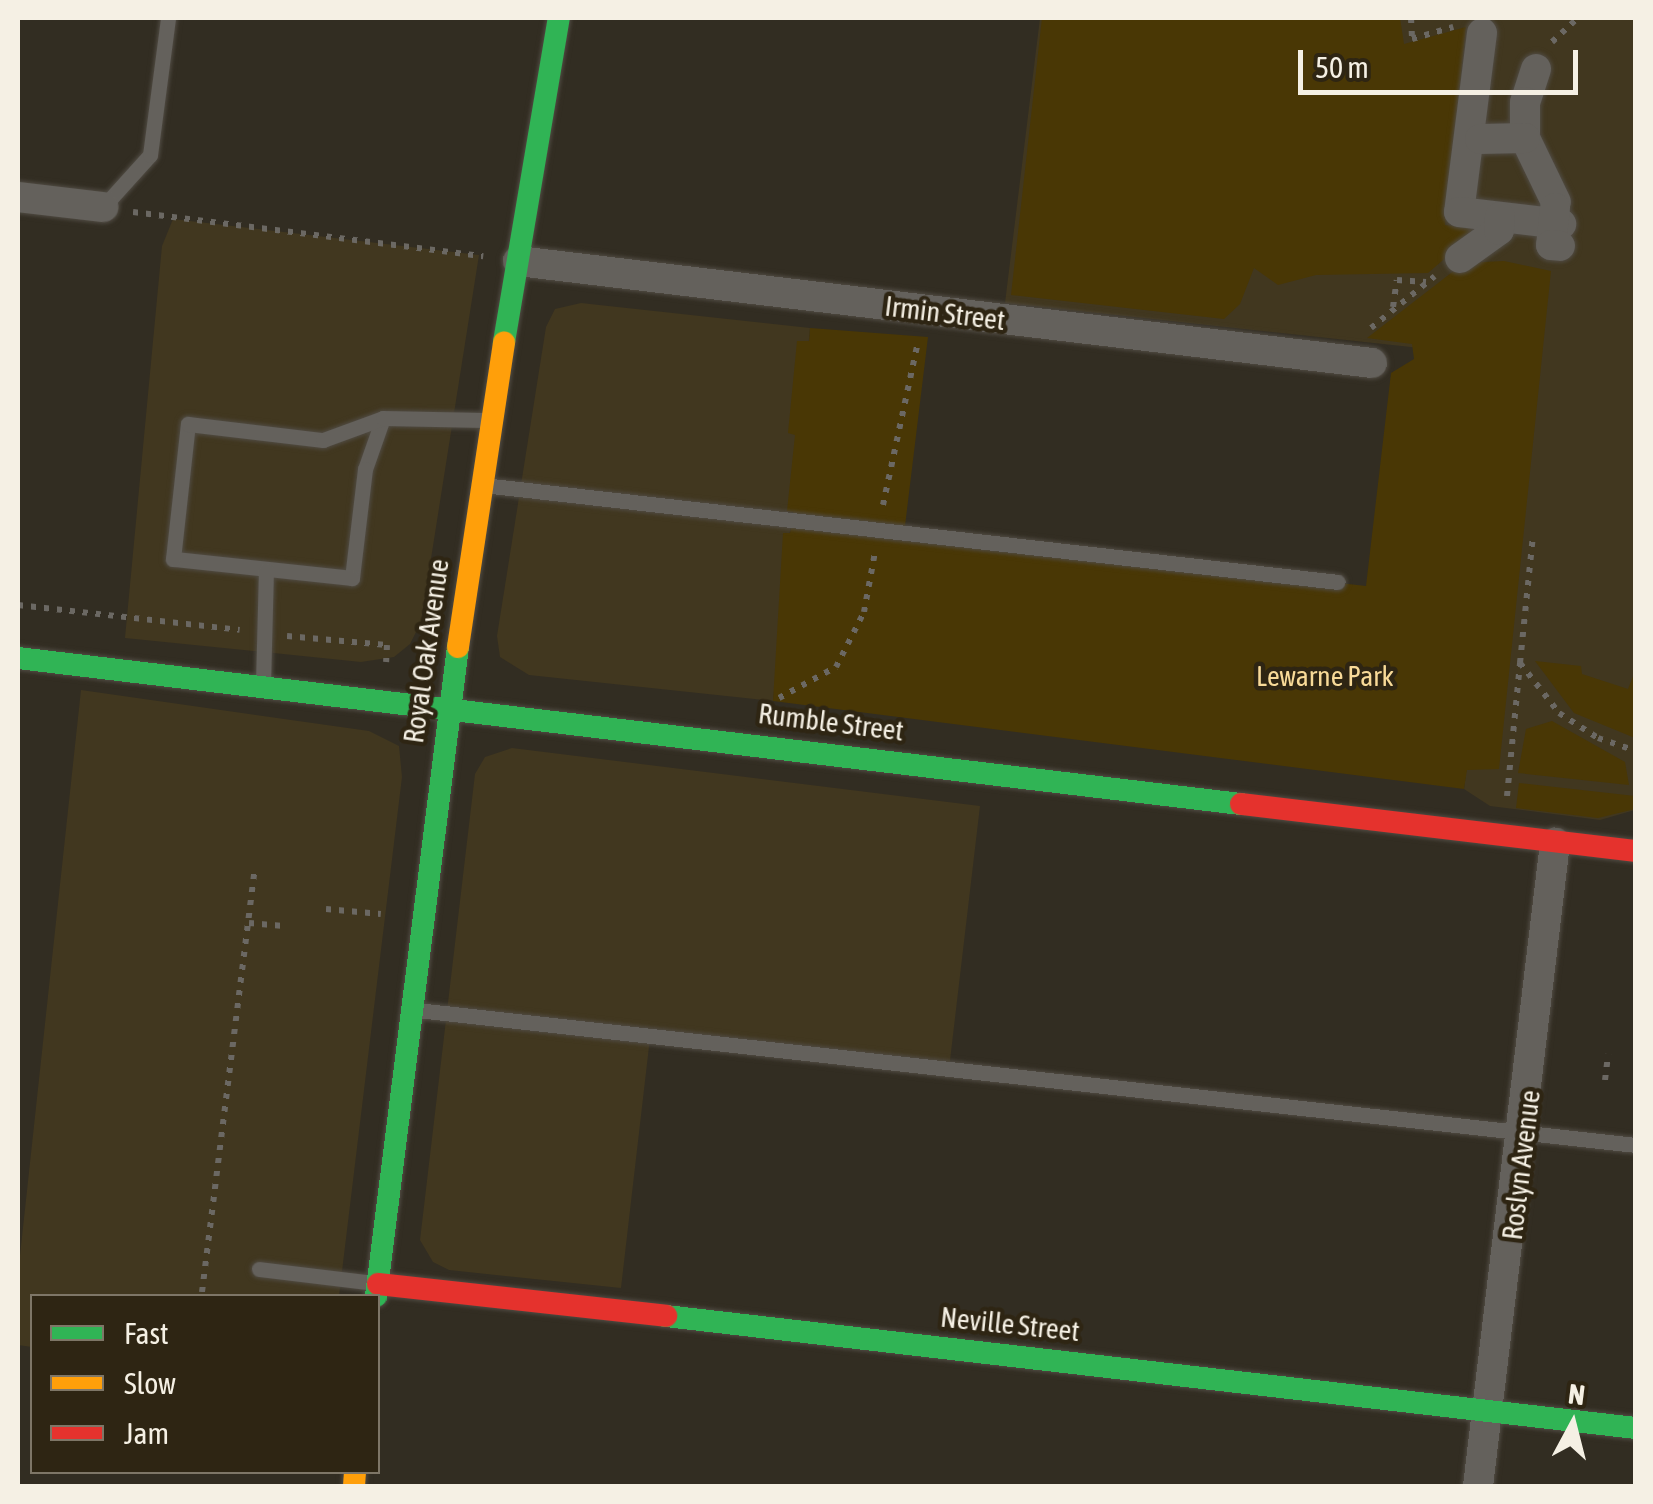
<!DOCTYPE html>
<style>
body{margin:0}
#map{position:relative;width:1653px;height:1504px;overflow:hidden;background:#322d22;font-family:"Asap Condensed",sans-serif}
div>[style]{position:absolute}
.built>*{inset:0;background:#41371f}
.green>*{inset:0;background:#493705}
.path>*{height:6px;margin-top:-3px;transform-origin:0;background:repeating-linear-gradient(90deg,#6b6863 0 5px,transparent 0 13px)}
.roads{filter:drop-shadow(0 0 2px #504b43) drop-shadow(0 0 2px #504b43)}
.lane>*{height:15px;margin:-7.5px;padding:0 7.5px;transform-origin:7.5px;border-radius:7.5px;background:#64615c}
.street>*{height:30px;margin:-15px;padding:0 15px;transform-origin:15px;border-radius:15px;background:#64615c}
.fast>*{height:22px;margin:-11px;padding:0 11px;transform-origin:11px;border-radius:11px;background:#30b455}
.slow>*{height:22px;margin:-11px;padding:0 11px;transform-origin:11px;border-radius:11px;background:#ff9f0a}
.jam>*{height:22px;margin:-11px;padding:0 11px;transform-origin:11px;border-radius:11px;background:#e5322d}
span{translate:-50% -50%;white-space:nowrap;text-align:center;line-height:1.15;-webkit-text-stroke:9px #2e2513;paint-order:stroke}
.street-label{font-size:28px;color:#f5f0e4}
.park-label{font-size:28px;color:#f8da98}
.frame{position:absolute;inset:0;border:20px solid #f5f0e4;pointer-events:none}
.legend{position:absolute;left:30px;top:1294px;width:350px;height:180px;box-sizing:border-box;background:#2e2513;border:2px solid #7e7667;margin:0;padding:12px 18px;list-style:none;font-size:30px;color:#f5f0e4}
.legend li{display:flex;align-items:center;gap:20px;height:50px}
.legend b{width:50px;border:2px solid #7e7667}
.north{position:absolute;left:1523px;top:1374px;width:100px;height:100px;-webkit-text-stroke:8px #2e2513;paint-order:stroke;rotate:7deg;font-size:28px;font-weight:700;line-height:40px;text-align:center;color:#f5f0e4}
.north::after{content:'';display:block;margin:auto;width:35px;height:45px;background:#f5f0e4;clip-path:polygon(50% 0,100% 100%,50% 72%,0 100%)}
.scale{position:absolute;left:1298px;top:50px;width:280px;height:45px;box-sizing:border-box;border:5px solid #f5f0e4;border-top:0;padding-left:12px;font-size:30px;line-height:35px;white-space:nowrap;color:#f5f0e4;-webkit-text-stroke:8px #2e2513;paint-order:stroke}
</style>
<div id="map">
<div class="built">
<div style="clip-path:polygon(1040px 18px,1635px 18px,1635px 810px,1600px 820px,1490px 806px,1464px 789px,1487px 604px,1420px 348px,1005px 303px)"></div>
<div style="clip-path:polygon(173px 219px,479px 255px,421px 622px,410px 644px,394px 657px,361px 662px,125px 638px,162px 246px)"></div>
<div style="clip-path:polygon(581px 303px,810px 328px,773px 701px,529px 675px,500px 657px,497px 636px,546px 327px,555px 309px)"></div>
<div style="clip-path:polygon(81px 690px,369px 731px,399px 746px,402px 777px,339px 1296px,32px 1296px,32px 1347px,18px 1345px,18px 1274px)"></div>
<div style="clip-path:polygon(512px 748px,980px 806px,949px 1069px,650px 1038px,621px 1288px,449px 1270px,433px 1262px,420px 1240px,475px 774px,485px 757px)"></div>
</div>
<div class="green">
<div style="clip-path:polygon(1042px 18px,1400px 18px,1404px 44px,1466px 27px,1445px 225px,1479px 229px,1428px 273px,1316px 275px,1278px 285px,1254px 268px,1240px 304px,1224px 319px,1011px 295px)"></div>
<div style="clip-path:polygon(1504px 261px,1551px 271px,1499px 769px,1467px 770px,1464px 789px,773px 701px,783px 533px,790px 533px,793px 512px,787px 511px,795px 435px,788px 433px,797px 341px,809px 341px,810px 328px,928px 337px,904px 534px,1366px 586px,1391px 373px,1414px 359px,1412px 344px,1367px 338px,1464px 263px)"></div>
<div style="clip-path:polygon(1535px 661px,1581px 666px,1582px 674px,1628px 689px,1634px 674px,1635px 738px,1574px 713px)"></div>
<div style="clip-path:polygon(1552px 721px,1625px 762px,1629px 785px,1518px 773px,1526px 729px)"></div>
<div style="clip-path:polygon(1519px 783px,1635px 796px,1635px 809px,1598px 818px,1516px 808px)"></div>
</div>
<div class="path">
<div style="left:1411px;top:18px;width:21px;rotate:87deg"></div>
<div style="left:1412px;top:39px;width:43px;rotate:-16.3deg"></div>
<div style="left:1552px;top:42px;width:35px;rotate:-43deg"></div>
<div style="left:133px;top:212px;width:353px;rotate:7.2deg"></div>
<div style="left:1393px;top:307px;width:27px;rotate:-82deg"></div>
<div style="left:1397px;top:280px;width:29px;rotate:4deg"></div>
<div style="left:1371px;top:328px;width:82px;rotate:-39.1deg"></div>
<div style="left:883px;top:505px;width:167px;rotate:-77.9deg"></div>
<div style="left:18px;top:605px;width:223px;rotate:6.4deg"></div>
<div style="left:287px;top:636px;width:100px;rotate:5.1deg"></div>
<div style="left:387px;top:645px;width:17px;rotate:93deg"></div>
<div style="left:1520px;top:663px;width:128px;rotate:-84.2deg"></div>
<div style="left:779px;top:698px;width:65px;rotate:-28.5deg"></div>
<div style="left:836px;top:667px;width:62px;rotate:-63deg"></div>
<div style="left:864px;top:612px;width:61px;rotate:-79.6deg"></div>
<div style="left:1507px;top:796px;width:134px;rotate:-84.4deg"></div>
<div style="left:1520px;top:663px;width:63px;rotate:52deg"></div>
<div style="left:1559px;top:713px;width:46px;rotate:32.7deg"></div>
<div style="left:1598px;top:738px;width:40px;rotate:18.9deg"></div>
<div style="left:326px;top:909px;width:55px;rotate:5.2deg"></div>
<div style="left:1636px;top:920px;width:15px;rotate:90deg"></div>
<div style="left:249px;top:923px;width:32px;rotate:5deg"></div>
<div style="left:1605px;top:1080px;width:26px;rotate:-83deg"></div>
<div style="left:202px;top:1292px;width:427px;rotate:-82.9deg"></div>
</div>
<div class="roads">
<div class="lane">
<div style="left:103px;top:207px;width:70px;rotate:-47.9deg"></div>
<div style="left:150px;top:155px;width:138px;rotate:-82.5deg"></div>
<div style="left:383px;top:418px;width:54px;rotate:109.4deg"></div>
<div style="left:365px;top:469px;width:110px;rotate:96.8deg"></div>
<div style="left:352px;top:578px;width:180px;rotate:-173.9deg"></div>
<div style="left:173px;top:559px;width:136px;rotate:-83.7deg"></div>
<div style="left:188px;top:424px;width:136px;rotate:6.8deg"></div>
<div style="left:323px;top:440px;width:64px;rotate:-20.1deg"></div>
<div style="left:383px;top:418px;width:102px;rotate:1.1deg"></div>
<div style="left:483px;top:485px;width:860px;rotate:6.47deg"></div>
<div style="left:263px;top:684px;width:114px;rotate:-88.5deg"></div>
<div style="left:417px;top:1010px;width:1226px;rotate:6.32deg"></div>
<div style="left:259px;top:1269px;width:116px;rotate:6.9deg"></div>
</div>
<div class="street">
<div style="left:1482px;top:33px;width:180px;rotate:97.3deg"></div>
<div style="left:1459px;top:212px;width:103px;rotate:6.7deg"></div>
<div style="left:1536px;top:69px;width:35px;rotate:108deg"></div>
<div style="left:1525px;top:102px;width:36px;rotate:90deg"></div>
<div style="left:1525px;top:138px;width:71px;rotate:64.2deg"></div>
<div style="left:1480px;top:139px;width:45px;rotate:-1.3deg"></div>
<div style="left:18px;top:197px;width:86px;rotate:6.7deg"></div>
<div style="left:1555px;top:208px;width:37px;rotate:96deg"></div>
<div style="left:1551px;top:245px;width:9px;rotate:6deg"></div>
<div style="left:1460px;top:258px;width:48px;rotate:-35.7deg"></div>
<div style="left:1499px;top:230px;width:13px;rotate:-86deg"></div>
<div style="left:518px;top:261px;width:860px;rotate:6.81deg"></div>
<div style="left:1478px;top:1486px;width:648px;rotate:-83.17deg"></div>
</div>
<div class="fast">
<div style="left:504px;top:342px;width:329px;rotate:-80.4deg"></div>
<div style="left:18px;top:658px;width:1232px;rotate:6.81deg"></div>
<div style="left:376px;top:1296px;width:654px;rotate:-82.8deg"></div>
<div style="left:666px;top:1316px;width:976px;rotate:6.59deg"></div>
</div>
<div class="slow">
<div style="left:458px;top:647px;width:308px;rotate:-81.4deg"></div>
<div style="left:354px;top:1486px;width:14px;rotate:-86deg"></div>
</div>
<div class="jam">
<div style="left:1241px;top:804px;width:398px;rotate:6.8deg"></div>
<div style="left:378px;top:1284px;width:290px;rotate:6.3deg"></div>
</div>
</div>
<div class="street-label">
<span style="left:945px;top:313px;rotate:7deg">Irmin Street</span>
<span style="left:426px;top:651px;rotate:-82deg">Royal Oak Avenue</span>
<span style="left:831px;top:722px;rotate:7deg">Rumble Street</span>
<span style="left:1521px;top:1165px;rotate:-83deg">Roslyn Avenue</span>
<span style="left:1010px;top:1324px;rotate:6deg">Neville Street</span>
</div>
<div class="park-label">
<span style="left:1325px;top:676px">Lewarne Park</span>
</div>
<div class="frame"></div>
<ul class="legend">
<li><b style="height:12px;background:#30b455"></b>Fast</li>
<li><b style="height:12px;background:#ff9f0a"></b>Slow</li>
<li><b style="height:12px;background:#e5322d"></b>Jam</li>
</ul>
<div class="north">N</div>
<div class="scale">50 m</div>
</div>
